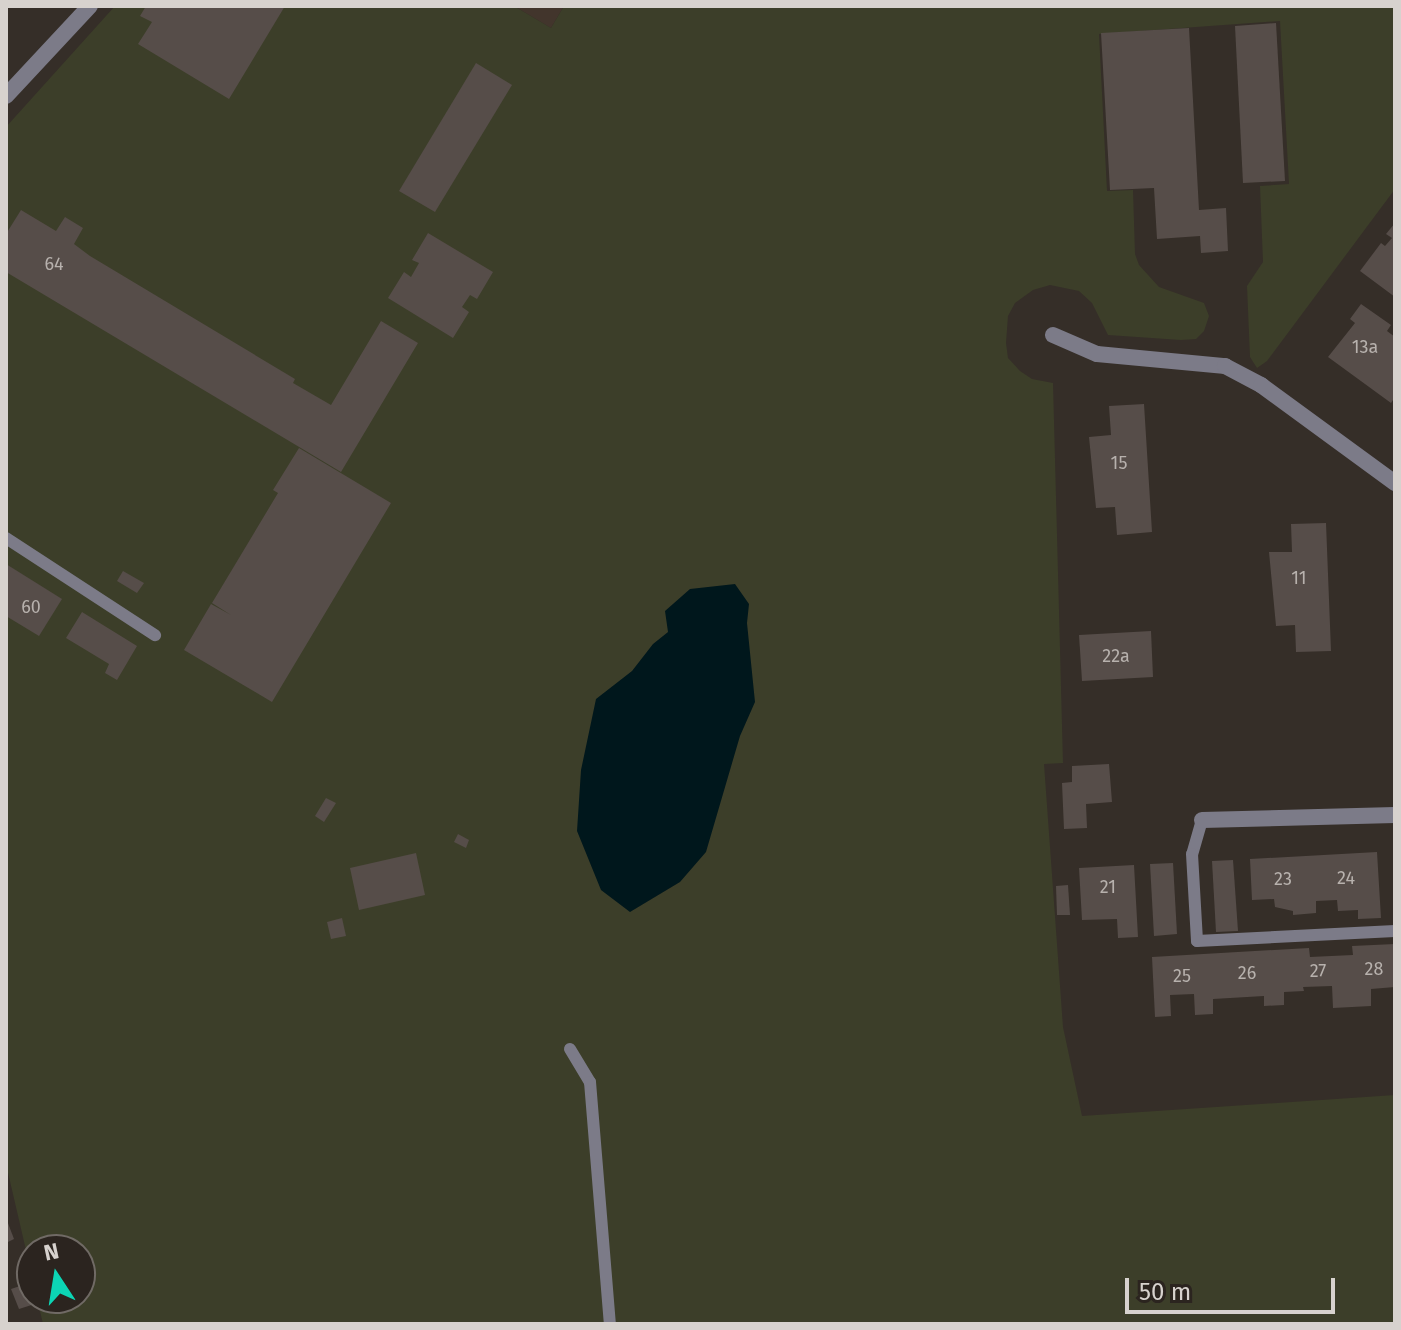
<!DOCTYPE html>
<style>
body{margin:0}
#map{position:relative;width:1401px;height:1330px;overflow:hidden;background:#352e28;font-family:"Fira Sans",sans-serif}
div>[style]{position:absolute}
.built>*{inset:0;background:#42352c}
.green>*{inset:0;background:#3c3e29}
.water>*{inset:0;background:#00171c}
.building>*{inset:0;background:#564d49}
.service>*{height:12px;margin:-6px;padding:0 6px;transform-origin:6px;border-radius:6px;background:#7c7b88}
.minor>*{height:16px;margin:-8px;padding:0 8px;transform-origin:8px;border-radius:8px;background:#7c7b88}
.tertiary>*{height:16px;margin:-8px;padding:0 8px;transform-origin:8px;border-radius:8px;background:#7c7b88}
span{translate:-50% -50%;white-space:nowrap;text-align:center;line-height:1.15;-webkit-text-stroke:6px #2b241f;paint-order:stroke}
.number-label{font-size:18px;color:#b7b1ad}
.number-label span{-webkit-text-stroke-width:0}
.frame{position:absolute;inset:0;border:8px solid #d7d2ce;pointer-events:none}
.north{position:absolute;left:16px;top:1234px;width:80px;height:80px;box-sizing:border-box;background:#2b241f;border:2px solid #706a65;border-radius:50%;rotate:348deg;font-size:22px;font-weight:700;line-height:32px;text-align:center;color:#d7d2ce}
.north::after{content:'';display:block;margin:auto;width:28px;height:36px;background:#0cd5b5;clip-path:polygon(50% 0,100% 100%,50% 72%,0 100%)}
.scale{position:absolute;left:1125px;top:1278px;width:210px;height:36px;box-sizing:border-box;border:4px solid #d7d2ce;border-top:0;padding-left:10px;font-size:24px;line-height:28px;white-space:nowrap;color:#d7d2ce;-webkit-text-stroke:6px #2b241f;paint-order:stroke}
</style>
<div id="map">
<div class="built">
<div style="clip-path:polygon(514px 6px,564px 6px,551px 28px)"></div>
</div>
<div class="green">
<div style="clip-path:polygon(115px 6px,514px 6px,551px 28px,564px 6px,1395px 6px,1395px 189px,1267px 361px,1257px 368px,1250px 357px,1247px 286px,1263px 262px,1260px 186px,1289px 184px,1280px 21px,1099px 34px,1107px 191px,1133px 190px,1135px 254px,1139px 265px,1159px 287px,1204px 303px,1209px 316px,1204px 331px,1196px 339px,1181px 340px,1108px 335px,1092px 303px,1079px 291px,1050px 285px,1033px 290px,1015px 303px,1008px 316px,1006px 343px,1008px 358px,1020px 371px,1032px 379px,1053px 383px,1063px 763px,1044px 764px,1063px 1027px,1082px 1116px,1395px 1095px,1395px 1324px,43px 1324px,37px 1298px,80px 1298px,80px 1250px,32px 1250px,32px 1276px,6px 1164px,6px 127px)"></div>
</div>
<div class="water">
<div style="clip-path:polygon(735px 584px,749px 604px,747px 623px,755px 702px,740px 736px,706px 852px,680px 882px,630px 912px,601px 890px,577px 831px,581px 770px,596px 699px,632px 671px,653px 644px,668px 632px,665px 611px,690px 589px)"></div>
</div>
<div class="building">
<div style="clip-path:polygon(146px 6px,285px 6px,229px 99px,138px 44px,152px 22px,140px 16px)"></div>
<div style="clip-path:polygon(1276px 23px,1285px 181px,1243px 183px,1235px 26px)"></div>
<div style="clip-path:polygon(1189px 28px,1199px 210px,1226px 208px,1228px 251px,1201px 253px,1200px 236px,1157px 239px,1154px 188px,1110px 190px,1101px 33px)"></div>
<div style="clip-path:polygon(476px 63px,512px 85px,435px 212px,399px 191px)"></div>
<div style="clip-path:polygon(21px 210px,56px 231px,65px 217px,83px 228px,74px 244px,90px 256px,295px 379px,293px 383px,331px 405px,381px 321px,418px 343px,341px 472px,6px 272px,6px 234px)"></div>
<div style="clip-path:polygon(1395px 223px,1395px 297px,1360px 271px,1381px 243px,1385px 246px,1392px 238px,1386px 234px)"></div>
<div style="clip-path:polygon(428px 233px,493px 272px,477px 299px,470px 295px,462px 307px,469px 312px,453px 338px,388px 298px,404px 272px,411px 277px,419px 263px,412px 260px)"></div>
<div style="clip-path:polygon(1361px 304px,1391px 325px,1387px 331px,1395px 337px,1395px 397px,1391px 403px,1328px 357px,1355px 323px,1350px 319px)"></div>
<div style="clip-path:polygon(1144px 404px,1152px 532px,1117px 535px,1115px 507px,1096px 508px,1089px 437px,1111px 435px,1109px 406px)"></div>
<div style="clip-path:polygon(299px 448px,391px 503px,272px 702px,184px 650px,211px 604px,231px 615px,212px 603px,278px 493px,273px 490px)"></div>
<div style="clip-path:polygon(1326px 523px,1331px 651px,1296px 652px,1295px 625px,1276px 626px,1269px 552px,1292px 552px,1291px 524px)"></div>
<div style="clip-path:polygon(6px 564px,62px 599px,39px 636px,6px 616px)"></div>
<div style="clip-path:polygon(123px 571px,144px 583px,137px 593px,117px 581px)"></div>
<div style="clip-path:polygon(82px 612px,137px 646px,117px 680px,105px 673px,109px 664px,66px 638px)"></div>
<div style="clip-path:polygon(1151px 631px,1153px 677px,1082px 681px,1079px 635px)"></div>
<div style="clip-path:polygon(1109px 764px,1112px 802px,1086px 804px,1087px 828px,1064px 829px,1062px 783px,1072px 782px,1072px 766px)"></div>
<div style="clip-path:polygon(326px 798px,336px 803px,324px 822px,315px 816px)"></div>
<div style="clip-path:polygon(458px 834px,469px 840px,466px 848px,454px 842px)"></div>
<div style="clip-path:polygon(1377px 852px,1381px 918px,1358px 919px,1358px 910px,1338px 911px,1337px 900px,1316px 901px,1316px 913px,1293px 915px,1293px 911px,1275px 907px,1274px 899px,1252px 900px,1250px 859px)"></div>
<div style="clip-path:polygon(416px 853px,425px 895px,359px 910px,350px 868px)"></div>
<div style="clip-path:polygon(1233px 860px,1238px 931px,1216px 932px,1212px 861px)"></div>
<div style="clip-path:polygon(1173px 863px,1177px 934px,1154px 936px,1150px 864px)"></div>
<div style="clip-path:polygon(1134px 865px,1138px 937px,1118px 938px,1117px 919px,1082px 920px,1079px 868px)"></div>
<div style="clip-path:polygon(1068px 885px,1070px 915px,1057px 915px,1056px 886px)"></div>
<div style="clip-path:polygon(342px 918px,346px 936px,331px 939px,327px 922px)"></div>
<div style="clip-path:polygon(1395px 944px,1395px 987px,1371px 989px,1371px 1006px,1333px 1008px,1332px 986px,1303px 987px,1304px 991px,1284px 992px,1284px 1005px,1264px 1006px,1264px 996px,1213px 999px,1213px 1014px,1195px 1015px,1194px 994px,1170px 995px,1171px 1016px,1155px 1017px,1152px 957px,1309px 948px,1310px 957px,1353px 955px,1352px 946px)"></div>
<div style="clip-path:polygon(6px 1218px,14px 1239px,6px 1243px)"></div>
<div style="clip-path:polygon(32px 1282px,32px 1298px,40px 1298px,41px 1302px,19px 1309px,11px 1289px)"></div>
</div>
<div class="service">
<div style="left:6px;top:538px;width:178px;rotate:33.1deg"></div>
<div style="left:1202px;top:820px;width:35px;rotate:106deg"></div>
<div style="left:1192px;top:854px;width:87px;rotate:86.7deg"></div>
<div style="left:1197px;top:941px;width:198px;rotate:-2.9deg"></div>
<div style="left:570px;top:1049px;width:39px;rotate:59deg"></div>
<div style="left:590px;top:1082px;width:243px;rotate:85.3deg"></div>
</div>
<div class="minor">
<div style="left:1053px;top:335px;width:48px;rotate:23.4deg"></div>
<div style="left:1097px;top:354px;width:129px;rotate:5.4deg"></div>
<div style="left:1225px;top:366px;width:41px;rotate:27.8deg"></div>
<div style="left:1261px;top:385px;width:166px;rotate:36.2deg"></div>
<div style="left:1202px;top:820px;width:193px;rotate:-1.5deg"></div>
</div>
<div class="tertiary">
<div style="left:6px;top:96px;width:123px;rotate:-47deg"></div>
</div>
<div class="number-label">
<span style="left:54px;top:264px">64</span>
<span style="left:1365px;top:347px">13a</span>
<span style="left:1119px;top:463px">15</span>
<span style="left:1299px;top:578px">11</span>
<span style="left:31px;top:607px">60</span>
<span style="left:1116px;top:656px">22a</span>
<span style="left:1346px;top:878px">24</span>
<span style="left:1283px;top:879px">23</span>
<span style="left:1108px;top:887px">21</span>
<span style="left:1374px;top:969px">28</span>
<span style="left:1318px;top:971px">27</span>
<span style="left:1247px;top:973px">26</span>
<span style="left:1182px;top:976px">25</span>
</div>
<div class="frame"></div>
<div class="north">N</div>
<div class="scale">50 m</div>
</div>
